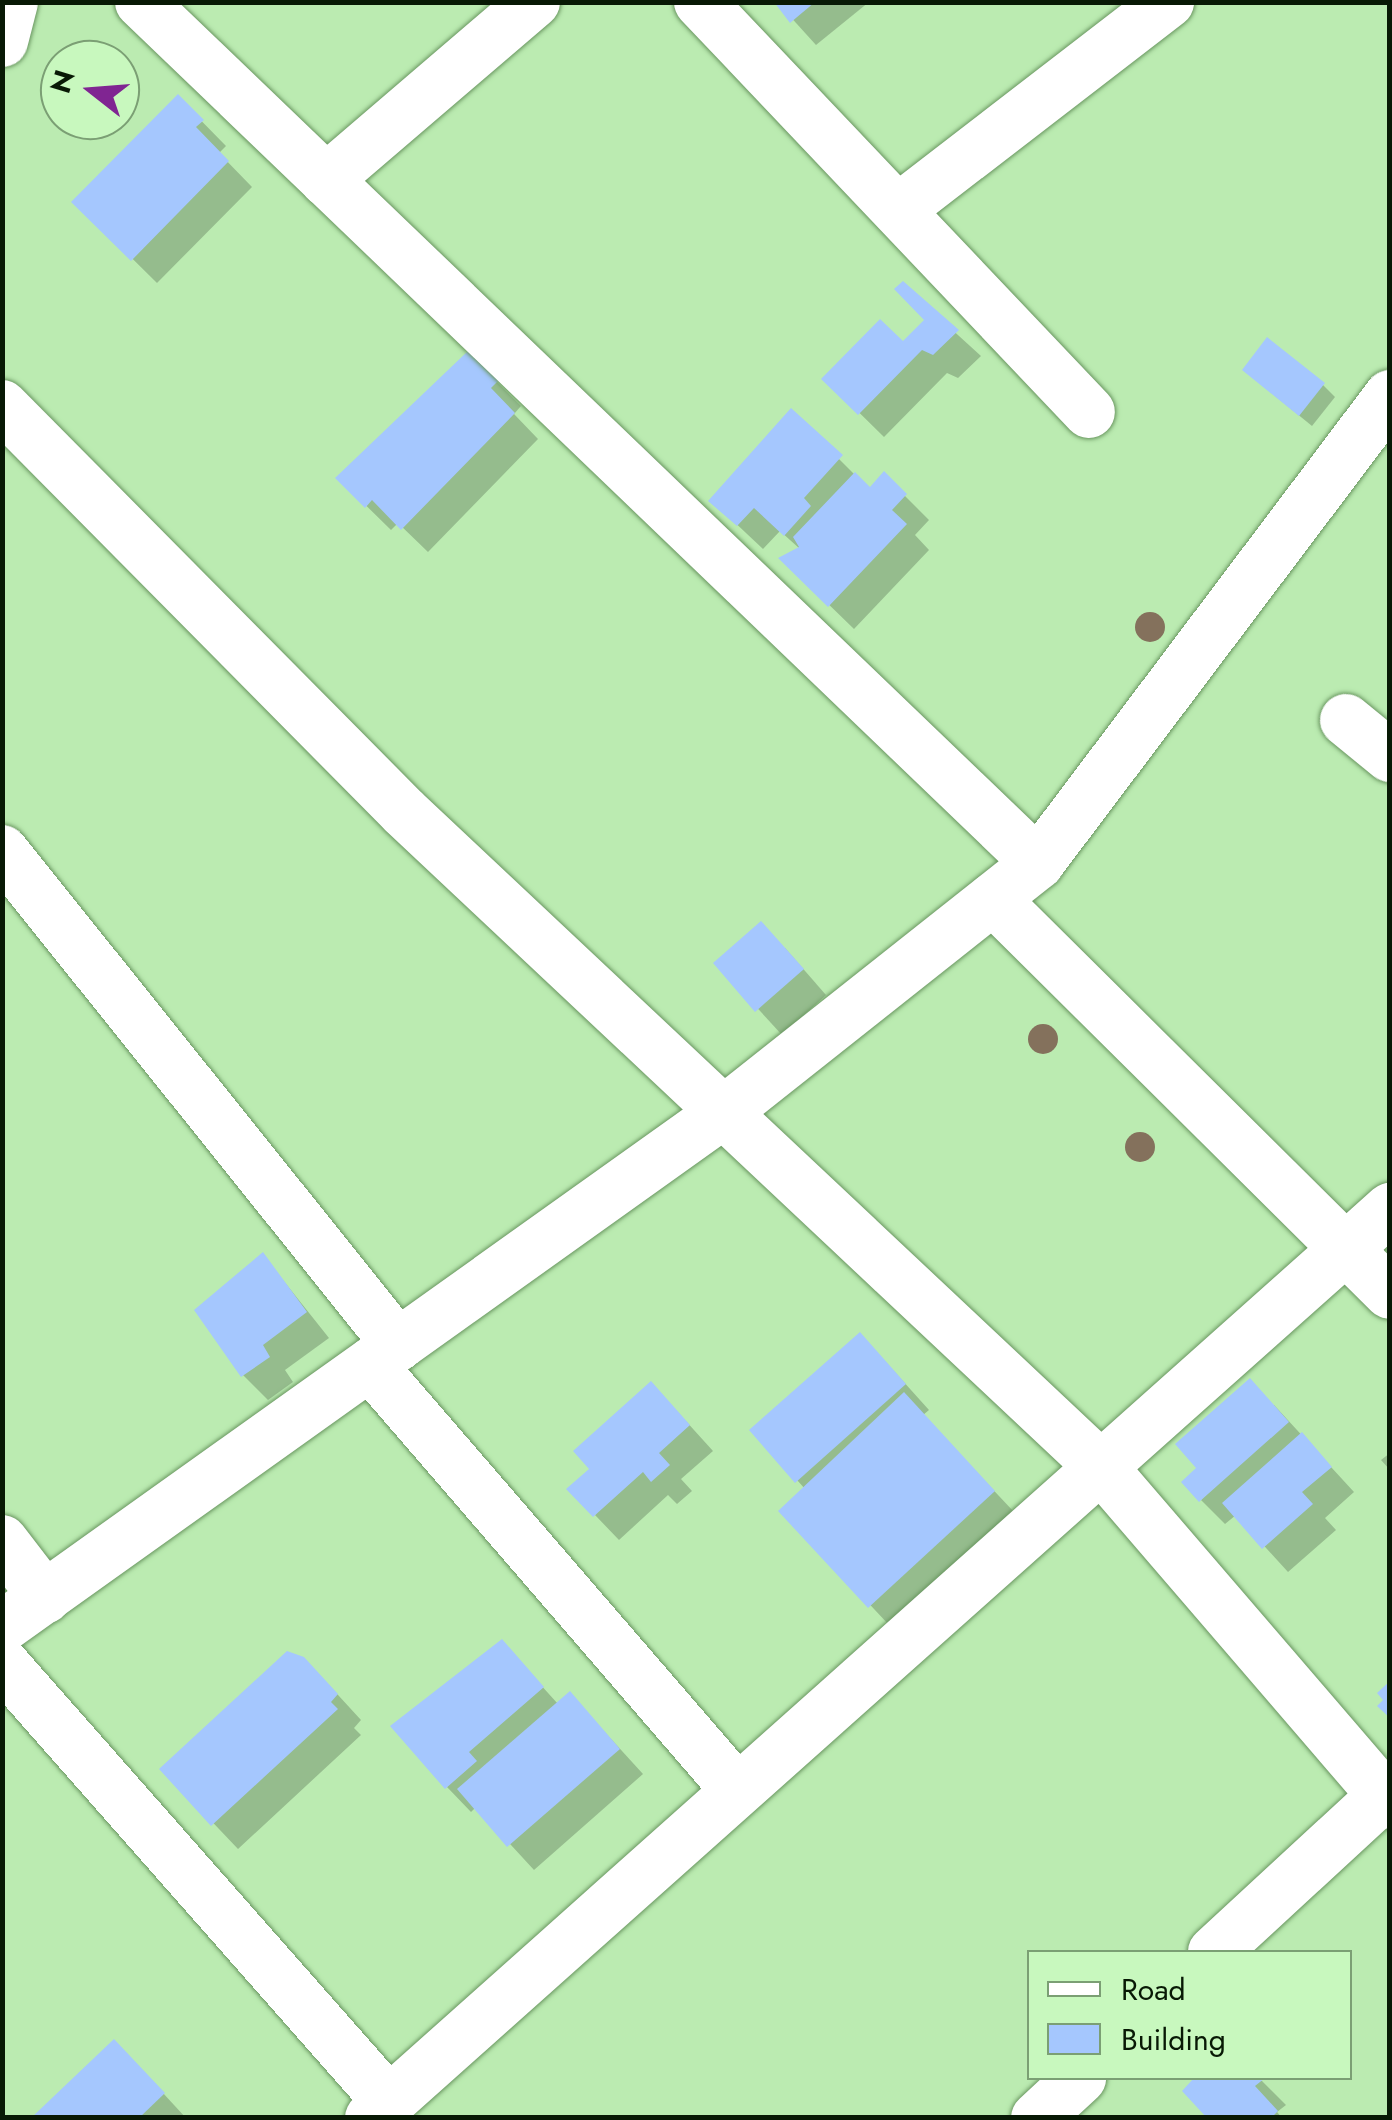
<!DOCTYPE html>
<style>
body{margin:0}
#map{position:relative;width:1392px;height:2120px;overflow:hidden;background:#bbebb1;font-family:Jost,sans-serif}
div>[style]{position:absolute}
.shadow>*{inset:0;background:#0003}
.building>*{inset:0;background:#a5c7fe}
.roads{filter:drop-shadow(0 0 2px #699660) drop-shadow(0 0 2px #699660)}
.minor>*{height:52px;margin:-26px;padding:0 26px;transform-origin:26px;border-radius:26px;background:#fff}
.trees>*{width:30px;height:30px;margin:-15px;border-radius:50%;background:#84715c}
span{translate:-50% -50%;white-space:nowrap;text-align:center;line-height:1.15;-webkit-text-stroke:10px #c8f8be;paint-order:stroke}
.frame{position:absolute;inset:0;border:5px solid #081905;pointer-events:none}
.legend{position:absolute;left:1027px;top:1950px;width:325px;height:130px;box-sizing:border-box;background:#c8f8be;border:2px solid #7b9f74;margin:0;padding:12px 18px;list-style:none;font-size:30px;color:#081905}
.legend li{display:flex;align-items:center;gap:20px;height:50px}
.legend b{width:50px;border:2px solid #7b9f74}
.north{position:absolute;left:40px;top:40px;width:100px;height:100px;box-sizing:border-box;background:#c8f8be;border:2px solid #7b9f74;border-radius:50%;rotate:287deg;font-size:28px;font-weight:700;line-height:40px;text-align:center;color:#081905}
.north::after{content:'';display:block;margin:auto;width:35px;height:45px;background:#802592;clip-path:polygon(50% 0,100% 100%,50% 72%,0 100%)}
</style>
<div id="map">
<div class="shadow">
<div style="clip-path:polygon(777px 2px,869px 2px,816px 45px)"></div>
<div style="clip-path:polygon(178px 97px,226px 146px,219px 153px,252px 187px,157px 283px,75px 202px)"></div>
<div style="clip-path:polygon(903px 285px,981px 356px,958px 378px,947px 373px,884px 437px,825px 379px,903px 345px,927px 320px)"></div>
<div style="clip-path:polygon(469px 354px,521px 406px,514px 414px,538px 439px,428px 552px,398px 523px,391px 530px,338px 478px)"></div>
<div style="clip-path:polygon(1257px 381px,1323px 385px,1335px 397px,1312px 426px)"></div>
<div style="clip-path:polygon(792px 412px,870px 490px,884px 475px,929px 520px,915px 535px,929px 550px,854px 629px,782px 559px,800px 549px,780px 531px,763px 549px,712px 501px)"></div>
<div style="clip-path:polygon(785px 948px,826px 995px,782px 1035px,716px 963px)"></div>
<div style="clip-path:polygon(263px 1255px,329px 1338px,285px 1370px,293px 1382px,268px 1400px,243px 1375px)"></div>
<div style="clip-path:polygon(884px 1360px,929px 1410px,923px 1415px,1028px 1527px,905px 1642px,782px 1511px,805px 1489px,753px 1430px)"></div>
<div style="clip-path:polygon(1274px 1405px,1354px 1492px,1325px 1518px,1336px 1530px,1288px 1572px,1236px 1515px,1225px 1524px,1201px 1500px)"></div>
<div style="clip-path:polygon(675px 1409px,713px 1451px,681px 1479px,692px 1491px,677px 1504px,668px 1495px,619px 1540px,595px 1515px)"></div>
<div style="clip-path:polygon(1390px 1453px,1390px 1470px,1381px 1460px)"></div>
<div style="clip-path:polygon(502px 1642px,558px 1704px,570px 1694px,643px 1774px,534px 1870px,476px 1807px,471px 1812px,447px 1787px)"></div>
<div style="clip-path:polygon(328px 1684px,361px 1720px,354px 1728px,361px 1735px,238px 1849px,162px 1769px)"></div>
<div style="clip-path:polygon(139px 2067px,186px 2118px,36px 2118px)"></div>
<div style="clip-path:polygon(1197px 2078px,1262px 2081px,1286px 2105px,1277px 2112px,1282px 2118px,1210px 2118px)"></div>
</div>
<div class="building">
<div style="clip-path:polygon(774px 2px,815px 2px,790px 23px)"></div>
<div style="clip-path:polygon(178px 94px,204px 120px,196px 127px,229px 161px,131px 261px,71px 202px)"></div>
<div style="clip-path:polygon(903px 281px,959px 330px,933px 355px,922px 350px,858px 415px,821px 379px,880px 319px,903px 341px,924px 320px,894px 289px)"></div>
<div style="clip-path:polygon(1267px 337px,1325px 383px,1299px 416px,1242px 370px)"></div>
<div style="clip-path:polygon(469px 350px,499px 380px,491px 388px,515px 413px,401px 530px,372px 500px,365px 508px,335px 478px)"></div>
<div style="clip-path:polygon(791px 408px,843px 455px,804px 498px,811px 506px,784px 536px,754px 508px,737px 526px,708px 501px)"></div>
<div style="clip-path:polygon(884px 471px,907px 494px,892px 510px,907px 524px,828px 607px,778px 558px,799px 547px,793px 537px,855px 472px,870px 487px)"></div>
<div style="clip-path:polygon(761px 921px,804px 969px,755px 1012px,713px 963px)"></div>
<div style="clip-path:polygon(263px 1252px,307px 1312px,263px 1345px,270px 1357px,241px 1377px,194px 1310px)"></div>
<div style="clip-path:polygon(860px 1332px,906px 1384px,795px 1483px,749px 1430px)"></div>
<div style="clip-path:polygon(1250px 1378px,1289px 1422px,1199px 1502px,1181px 1482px,1196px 1468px,1175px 1444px)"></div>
<div style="clip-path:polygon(651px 1381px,690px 1425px,659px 1453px,670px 1465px,651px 1482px,643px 1472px,593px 1517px,566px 1489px,589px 1469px,573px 1451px)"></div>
<div style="clip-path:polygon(904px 1392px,995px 1491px,868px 1608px,778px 1511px)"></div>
<div style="clip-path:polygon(1302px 1432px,1332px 1467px,1302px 1492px,1313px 1504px,1262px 1549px,1222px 1503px)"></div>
<div style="clip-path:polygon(502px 1639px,544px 1687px,469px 1752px,477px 1761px,445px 1789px,390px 1726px)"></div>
<div style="clip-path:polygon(287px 1651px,304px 1657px,338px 1694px,331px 1702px,338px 1709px,211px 1826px,159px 1769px)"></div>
<div style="clip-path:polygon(1390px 1681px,1390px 1718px,1377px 1706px,1383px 1700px,1377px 1693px)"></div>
<div style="clip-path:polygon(570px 1691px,620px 1749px,507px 1847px,457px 1789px)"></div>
<div style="clip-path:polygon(114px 2039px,165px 2093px,139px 2118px,31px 2118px)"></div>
<div style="clip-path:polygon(1194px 2078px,1265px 2078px,1255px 2086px,1278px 2111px,1271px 2118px,1207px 2118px,1182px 2091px)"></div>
</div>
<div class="roads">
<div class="minor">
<div style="left:141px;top:2px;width:1243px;rotate:43.83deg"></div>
<div style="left:700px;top:2px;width:565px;rotate:46.51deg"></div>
<div style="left:2px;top:41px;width:40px;rotate:-75.6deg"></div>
<div style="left:326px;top:180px;width:274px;rotate:-40.6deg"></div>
<div style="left:898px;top:210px;width:341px;rotate:-37.6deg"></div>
<div style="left:2px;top:406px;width:571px;rotate:45.28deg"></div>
<div style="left:404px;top:812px;width:956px;rotate:43.22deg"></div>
<div style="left:1101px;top:1467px;width:443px;rotate:49.3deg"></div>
<div style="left:1346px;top:720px;width:57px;rotate:39.3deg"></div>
<div style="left:2px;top:851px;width:633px;rotate:51.28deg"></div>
<div style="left:993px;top:899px;width:559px;rotate:44.78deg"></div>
<div style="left:370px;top:1365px;width:562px;rotate:49.19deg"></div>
<div style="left:2px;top:1541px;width:71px;rotate:52.5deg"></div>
<div style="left:2px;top:1627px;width:887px;rotate:-35.5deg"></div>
<div style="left:724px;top:1112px;width:401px;rotate:-38.4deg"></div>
<div style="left:1038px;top:863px;width:585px;rotate:-52.99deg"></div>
<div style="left:2px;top:1663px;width:585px;rotate:48.6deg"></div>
<div style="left:1214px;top:1952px;width:231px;rotate:-42.7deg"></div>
<div style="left:371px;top:2118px;width:1366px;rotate:-41.73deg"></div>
<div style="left:1037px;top:2118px;width:59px;rotate:-42.9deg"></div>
</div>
</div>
<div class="trees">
<div style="left:1150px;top:627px"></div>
<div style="left:1043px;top:1039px"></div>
<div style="left:1140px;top:1147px"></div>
</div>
<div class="frame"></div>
<ul class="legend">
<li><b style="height:12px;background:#fff"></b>Road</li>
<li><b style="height:28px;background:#a5c7fe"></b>Building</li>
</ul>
<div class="north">N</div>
</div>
